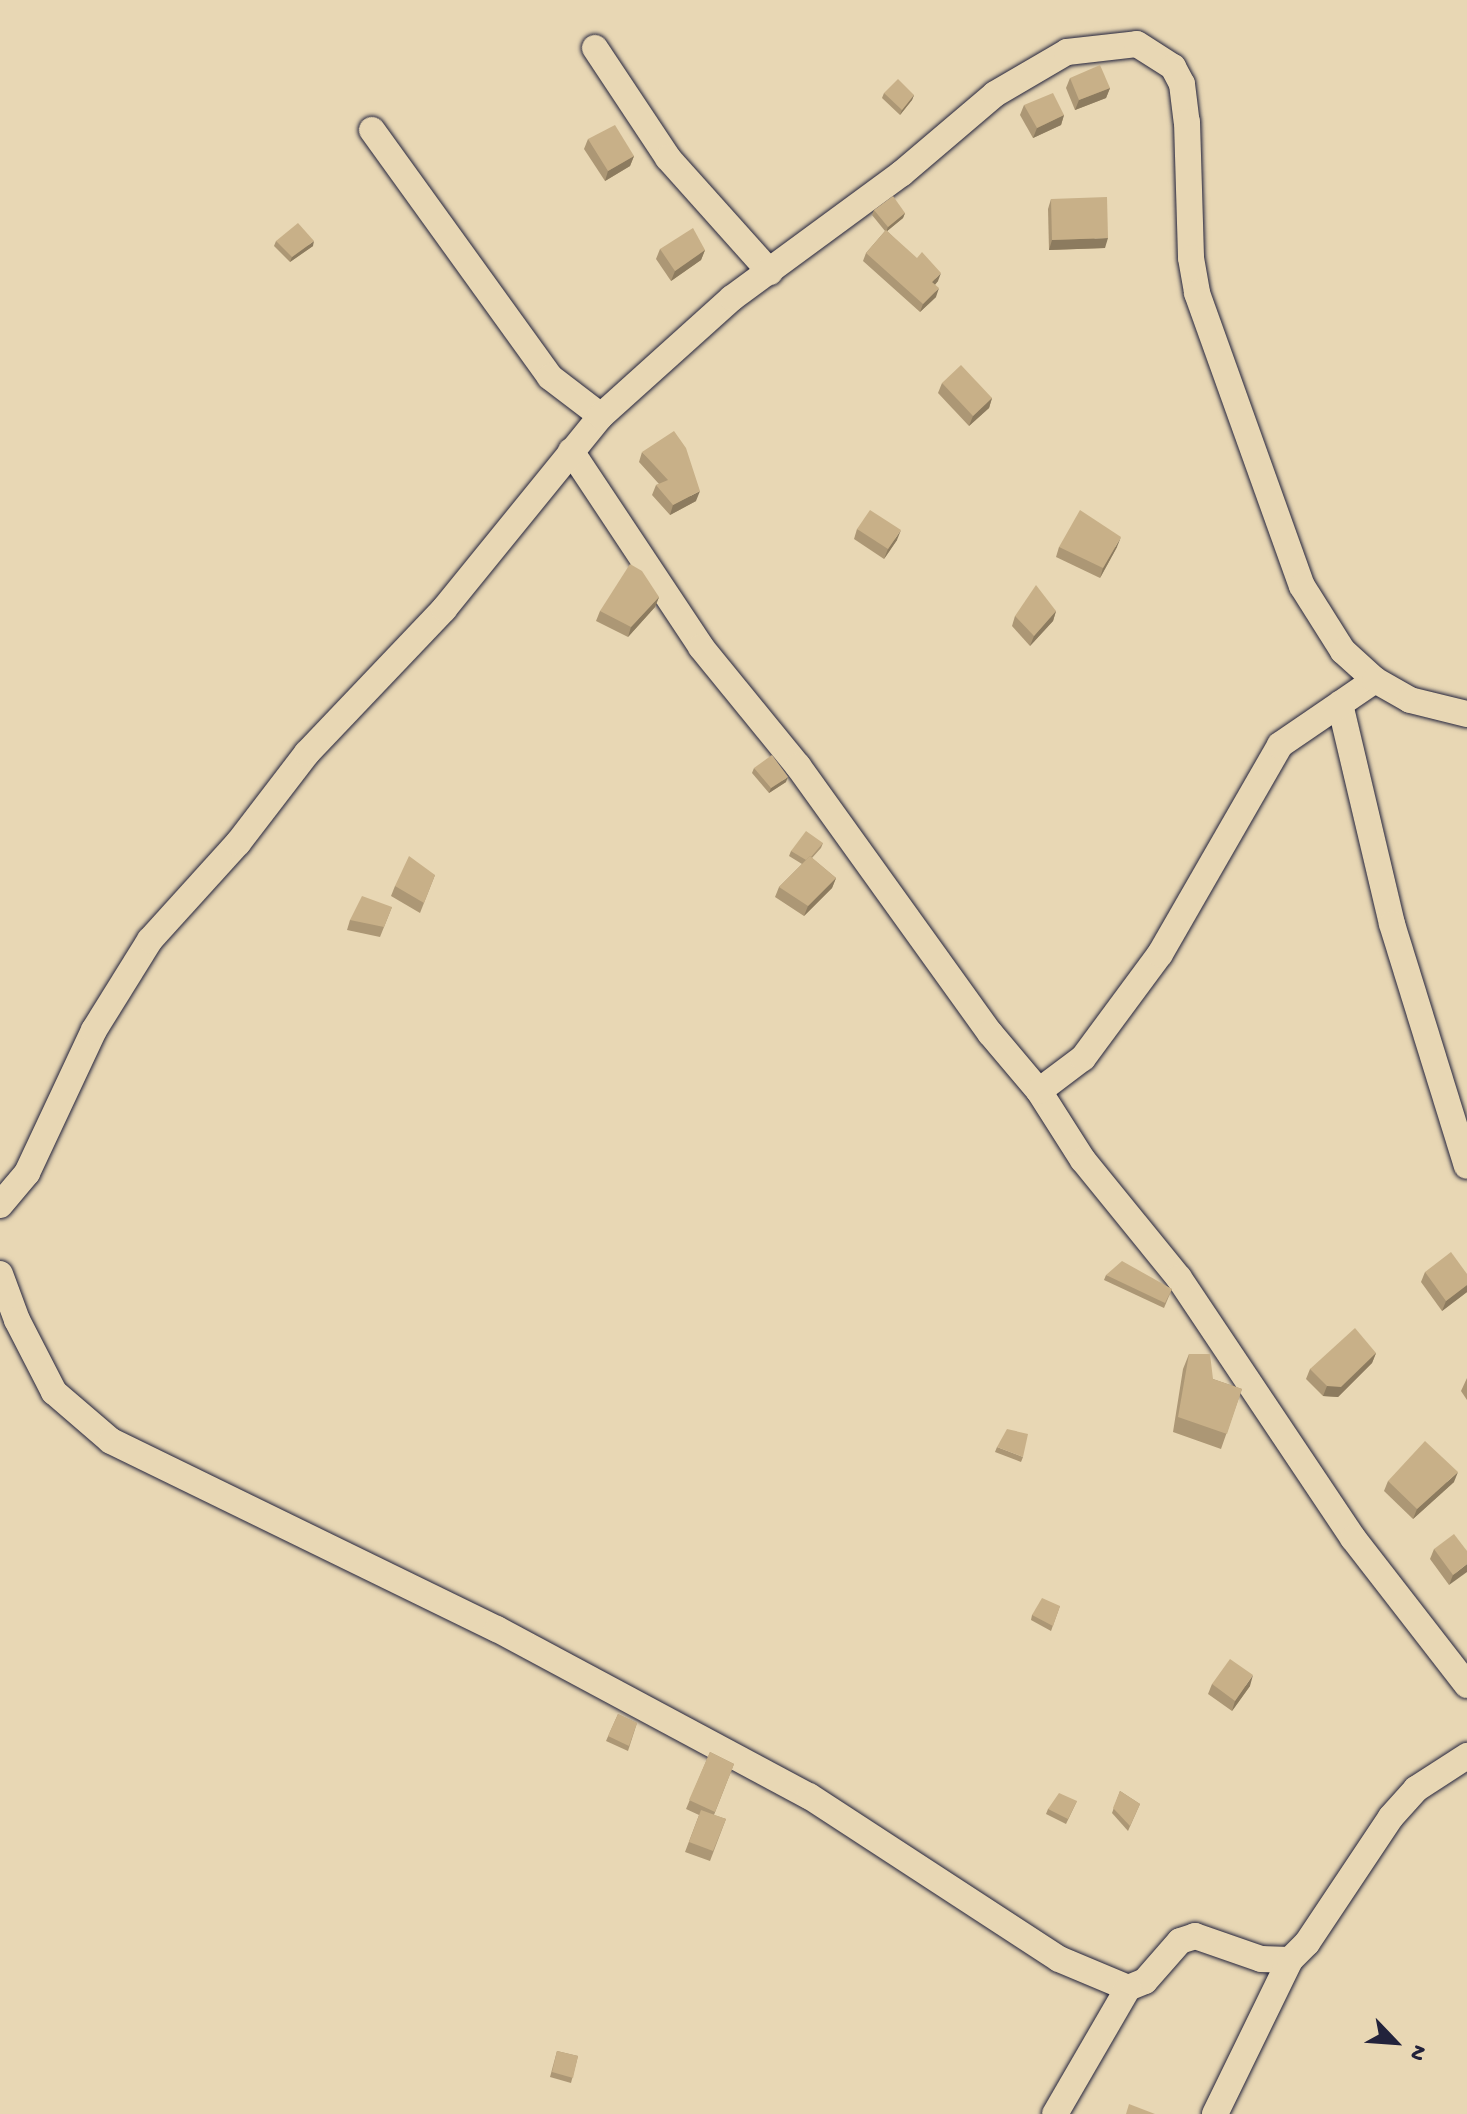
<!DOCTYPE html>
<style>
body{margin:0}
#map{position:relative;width:1467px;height:2114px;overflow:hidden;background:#e8d7b4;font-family:"Gochi Hand",sans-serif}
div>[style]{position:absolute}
.roads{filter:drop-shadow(0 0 2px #22223b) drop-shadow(0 0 2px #22223b)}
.minor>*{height:26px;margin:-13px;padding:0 13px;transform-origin:13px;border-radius:13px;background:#e8d7b4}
.wall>*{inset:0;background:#ac9775}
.shaded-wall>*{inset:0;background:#8c7b5f}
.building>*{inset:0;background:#c8b088}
span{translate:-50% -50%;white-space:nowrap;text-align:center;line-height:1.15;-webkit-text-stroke:7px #e8d7b4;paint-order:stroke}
.north{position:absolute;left:1355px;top:2002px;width:80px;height:80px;-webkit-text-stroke:6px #e8d7b4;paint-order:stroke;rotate:115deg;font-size:22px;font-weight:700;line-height:32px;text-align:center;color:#22223b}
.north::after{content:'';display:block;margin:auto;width:28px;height:36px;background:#22223b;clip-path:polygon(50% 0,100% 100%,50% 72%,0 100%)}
</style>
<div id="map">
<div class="roads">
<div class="minor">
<div style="left:595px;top:48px;width:132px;rotate:56.4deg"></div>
<div style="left:668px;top:158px;width:153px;rotate:48.2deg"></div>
<div style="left:372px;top:130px;width:304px;rotate:54.2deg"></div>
<div style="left:550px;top:377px;width:64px;rotate:37.4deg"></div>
<div style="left:571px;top:451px;width:235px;rotate:56.4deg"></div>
<div style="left:701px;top:647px;width:154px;rotate:50.8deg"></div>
<div style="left:798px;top:766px;width:329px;rotate:54.3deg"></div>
<div style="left:990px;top:1033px;width:76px;rotate:49.8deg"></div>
<div style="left:1039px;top:1091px;width:82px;rotate:57.5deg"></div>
<div style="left:1083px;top:1160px;width:152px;rotate:50.9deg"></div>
<div style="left:1179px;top:1278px;width:313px;rotate:56.2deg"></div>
<div style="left:1353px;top:1538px;width:186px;rotate:52.2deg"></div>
<div style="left:1340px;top:704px;width:226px;rotate:76.7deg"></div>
<div style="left:1392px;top:924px;width:253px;rotate:72.8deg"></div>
<div style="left:1039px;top:1091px;width:55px;rotate:-36.9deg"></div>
<div style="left:1083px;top:1058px;width:129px;rotate:-53.5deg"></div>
<div style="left:1160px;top:954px;width:241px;rotate:-60.1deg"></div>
<div style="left:1280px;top:745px;width:115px;rotate:-34.4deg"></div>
<div style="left:0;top:1205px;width:42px;rotate:-49.8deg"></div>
<div style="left:27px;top:1173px;width:158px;rotate:-64.9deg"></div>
<div style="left:94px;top:1030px;width:106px;rotate:-58.1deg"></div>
<div style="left:150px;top:940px;width:131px;rotate:-47.8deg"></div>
<div style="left:238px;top:843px;width:113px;rotate:-52.5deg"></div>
<div style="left:307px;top:753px;width:199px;rotate:-46.4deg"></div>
<div style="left:444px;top:609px;width:249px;rotate:-50.9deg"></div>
<div style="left:601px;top:416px;width:176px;rotate:-42deg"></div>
<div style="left:732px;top:298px;width:210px;rotate:-36.3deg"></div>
<div style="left:901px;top:174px;width:123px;rotate:-40.4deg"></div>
<div style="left:995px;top:94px;width:83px;rotate:-30.3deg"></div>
<div style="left:1067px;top:52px;width:70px;rotate:-6.5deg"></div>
<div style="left:1137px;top:44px;width:43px;rotate:32.6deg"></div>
<div style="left:1173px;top:67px;width:19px;rotate:62deg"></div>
<div style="left:1182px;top:84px;width:38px;rotate:83deg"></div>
<div style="left:1187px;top:122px;width:136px;rotate:88.3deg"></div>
<div style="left:1191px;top:258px;width:36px;rotate:80deg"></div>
<div style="left:1197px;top:293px;width:311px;rotate:70.3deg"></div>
<div style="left:1302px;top:586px;width:77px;rotate:57.8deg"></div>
<div style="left:1343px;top:651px;width:43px;rotate:42.2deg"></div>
<div style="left:1375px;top:680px;width:40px;rotate:29.7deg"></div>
<div style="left:1410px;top:700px;width:59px;rotate:13.8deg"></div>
<div style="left:0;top:1274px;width:49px;rotate:69.7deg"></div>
<div style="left:17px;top:1320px;width:81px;rotate:62.8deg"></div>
<div style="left:54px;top:1392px;width:75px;rotate:40.7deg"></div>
<div style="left:111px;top:1441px;width:429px;rotate:26deg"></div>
<div style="left:497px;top:1629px;width:354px;rotate:28.2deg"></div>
<div style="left:809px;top:1796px;width:298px;rotate:33.1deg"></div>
<div style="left:1059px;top:1959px;width:75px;rotate:22.8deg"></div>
<div style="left:1128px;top:1988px;width:18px;rotate:-22deg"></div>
<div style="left:1145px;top:1981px;width:53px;rotate:-48.8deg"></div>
<div style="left:1180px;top:1941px;width:16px;rotate:-18deg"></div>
<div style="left:1195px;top:1936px;width:70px;rotate:19.2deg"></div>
<div style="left:1261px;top:1959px;width:29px;rotate:2deg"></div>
<div style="left:1055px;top:2114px;width:146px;rotate:-59.9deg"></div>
<div style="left:1215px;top:2114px;width:171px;rotate:-64deg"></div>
<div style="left:1290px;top:1960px;width:24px;rotate:-45deg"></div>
<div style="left:1307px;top:1943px;width:151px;rotate:-56.3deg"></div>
<div style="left:1391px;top:1817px;width:38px;rotate:-48deg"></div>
<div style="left:1416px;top:1789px;width:61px;rotate:-32.9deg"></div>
</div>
</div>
<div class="wall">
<div style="clip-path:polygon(1070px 78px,1110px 88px,1106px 98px,1075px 110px,1066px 88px)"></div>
<div style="clip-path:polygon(884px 93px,914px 95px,912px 100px,900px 115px,882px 98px)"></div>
<div style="clip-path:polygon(1024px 105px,1064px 115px,1061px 125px,1033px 138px,1020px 115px)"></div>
<div style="clip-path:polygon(588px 139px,634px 156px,630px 166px,605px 181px,584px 149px)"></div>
<div style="clip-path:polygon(1051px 199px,1105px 248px,1049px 250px,1048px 209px)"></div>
<div style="clip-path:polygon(874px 210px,905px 213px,903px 218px,887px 231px,938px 281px,935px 285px,936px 297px,920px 312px,863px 261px,866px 253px,885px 231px,872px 215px)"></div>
<div style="clip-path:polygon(276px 241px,313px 246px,290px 262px,274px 246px)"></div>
<div style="clip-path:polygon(660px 249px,705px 250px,701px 260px,671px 281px,656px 259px)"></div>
<div style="clip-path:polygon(942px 383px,992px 398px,989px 408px,969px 426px,938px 393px)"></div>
<div style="clip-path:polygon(642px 452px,696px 501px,670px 515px,652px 495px,656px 485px,659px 484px,639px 462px)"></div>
<div style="clip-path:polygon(857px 529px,897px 540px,884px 559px,854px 539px)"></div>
<div style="clip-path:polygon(1059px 547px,1117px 547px,1100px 578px,1056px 557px)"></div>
<div style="clip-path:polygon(659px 597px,655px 607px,628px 637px,596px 621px,600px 611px)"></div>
<div style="clip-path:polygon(1056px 611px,1053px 621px,1030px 646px,1012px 626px,1015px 616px)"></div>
<div style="clip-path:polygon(754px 768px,786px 782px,769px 793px,752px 773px)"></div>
<div style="clip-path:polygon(823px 843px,821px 848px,812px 858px,836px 878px,832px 888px,804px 916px,775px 897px,779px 887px,802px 864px,789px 856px,791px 851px)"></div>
<div style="clip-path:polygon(435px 875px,420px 913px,391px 896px,395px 886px)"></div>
<div style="clip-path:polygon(392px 907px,380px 937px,347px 930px,350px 920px)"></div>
<div style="clip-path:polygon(1425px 1272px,1467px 1274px,1467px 1292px,1442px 1311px,1421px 1282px)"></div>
<div style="clip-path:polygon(1106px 1275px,1172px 1289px,1164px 1308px,1104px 1280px)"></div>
<div style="clip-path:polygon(1376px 1353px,1372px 1363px,1338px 1397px,1323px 1396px,1306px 1379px,1310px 1369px)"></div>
<div style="clip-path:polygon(1189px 1354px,1213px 1379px,1242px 1389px,1221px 1449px,1173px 1432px,1183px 1369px)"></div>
<div style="clip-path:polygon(1467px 1378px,1467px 1400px,1461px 1391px)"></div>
<div style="clip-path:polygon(997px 1447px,1023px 1457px,1021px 1462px,995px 1452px)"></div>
<div style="clip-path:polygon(1388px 1481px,1454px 1482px,1413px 1519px,1384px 1491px)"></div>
<div style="clip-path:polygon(1434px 1549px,1467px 1551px,1449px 1585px,1430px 1559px)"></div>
<div style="clip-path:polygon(1060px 1606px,1051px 1631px,1031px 1620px,1032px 1615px)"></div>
<div style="clip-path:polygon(1212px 1684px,1250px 1686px,1232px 1711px,1208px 1694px)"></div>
<div style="clip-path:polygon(618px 1714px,637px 1723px,628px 1751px,606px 1741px)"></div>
<div style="clip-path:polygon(710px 1752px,734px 1764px,714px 1815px,726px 1819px,710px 1861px,685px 1852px,699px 1815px,686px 1809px)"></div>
<div style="clip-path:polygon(1120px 1791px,1140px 1804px,1128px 1831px,1112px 1813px)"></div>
<div style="clip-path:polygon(1077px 1801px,1066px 1824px,1046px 1814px,1048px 1809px)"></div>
<div style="clip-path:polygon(557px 2051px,578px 2056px,571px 2083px,550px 2077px)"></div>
</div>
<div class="shaded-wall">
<div style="clip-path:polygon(1110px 88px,1106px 98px,1075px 110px,1079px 100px)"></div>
<div style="clip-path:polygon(914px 95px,912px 100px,900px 115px,902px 110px)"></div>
<div style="clip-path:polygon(1064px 115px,1061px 125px,1033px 138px,1037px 128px)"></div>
<div style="clip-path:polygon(634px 156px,630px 166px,605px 181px,608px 171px)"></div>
<div style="clip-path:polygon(905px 213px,903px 218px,886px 232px,888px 227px)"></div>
<div style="clip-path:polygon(1108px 238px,1105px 248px,1049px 250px,1052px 240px)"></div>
<div style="clip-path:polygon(314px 241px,313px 246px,290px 262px,292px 257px)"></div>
<div style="clip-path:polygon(705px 250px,701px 260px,671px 281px,675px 271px)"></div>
<div style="clip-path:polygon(941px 273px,938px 281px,929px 291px,932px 282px)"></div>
<div style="clip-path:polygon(939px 288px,936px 297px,920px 312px,923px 304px)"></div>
<div style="clip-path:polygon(992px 398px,989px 408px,969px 426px,973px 416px)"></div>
<div style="clip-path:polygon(700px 491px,696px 501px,670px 515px,673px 505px)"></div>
<div style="clip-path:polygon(901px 530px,897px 540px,884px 559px,888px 549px)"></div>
<div style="clip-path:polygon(1121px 537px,1117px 547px,1100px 578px,1103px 568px)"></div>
<div style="clip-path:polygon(659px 597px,655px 607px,628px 637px,631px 627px)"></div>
<div style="clip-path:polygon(1056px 611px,1053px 621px,1030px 646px,1034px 636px)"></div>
<div style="clip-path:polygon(788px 777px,786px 782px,769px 793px,771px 788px)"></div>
<div style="clip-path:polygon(836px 878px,832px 888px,804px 916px,808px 906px)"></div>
<div style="clip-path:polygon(1467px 1285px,1467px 1292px,1442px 1311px,1446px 1301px)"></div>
<div style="clip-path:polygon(1376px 1353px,1372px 1363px,1338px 1397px,1323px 1396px,1327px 1386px)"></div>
<div style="clip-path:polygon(1458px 1472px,1454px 1482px,1413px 1519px,1417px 1509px)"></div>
<div style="clip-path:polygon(1467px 1564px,1467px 1572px,1449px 1585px,1453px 1575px)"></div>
<div style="clip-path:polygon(1253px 1675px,1250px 1686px,1232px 1711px,1235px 1701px)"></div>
</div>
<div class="building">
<div style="clip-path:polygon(1100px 65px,1110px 88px,1079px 100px,1070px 78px)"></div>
<div style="clip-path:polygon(898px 79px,914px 95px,902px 110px,884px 93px)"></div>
<div style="clip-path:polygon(1053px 93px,1064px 115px,1037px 128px,1024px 105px)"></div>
<div style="clip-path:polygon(615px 125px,634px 156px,608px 171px,588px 139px)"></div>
<div style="clip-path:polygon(893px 196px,905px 213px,888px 227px,874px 210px)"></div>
<div style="clip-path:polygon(1107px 197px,1108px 238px,1052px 240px,1051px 199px)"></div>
<div style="clip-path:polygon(298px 223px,314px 241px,292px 257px,276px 241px)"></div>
<div style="clip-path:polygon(693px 228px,705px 250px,675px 271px,660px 249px)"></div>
<div style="clip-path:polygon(886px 230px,917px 258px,922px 252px,941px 273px,932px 282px,939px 288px,923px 304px,866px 253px)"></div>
<div style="clip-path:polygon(961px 365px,992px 398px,973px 416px,942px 383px)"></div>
<div style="clip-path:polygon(674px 431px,686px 448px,700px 491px,673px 505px,656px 485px,668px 480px,642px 452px)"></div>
<div style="clip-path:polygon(870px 510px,901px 530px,888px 549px,857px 529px)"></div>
<div style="clip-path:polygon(1080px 510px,1121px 537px,1103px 568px,1059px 547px)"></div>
<div style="clip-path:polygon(630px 564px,642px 571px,659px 597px,631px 627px,600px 611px)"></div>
<div style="clip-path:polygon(1036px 585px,1056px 611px,1034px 636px,1015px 616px)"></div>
<div style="clip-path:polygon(772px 755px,788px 777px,771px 788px,754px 768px)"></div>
<div style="clip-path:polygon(806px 831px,823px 843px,811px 857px,810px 856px,806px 860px,791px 851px)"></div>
<div style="clip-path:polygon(409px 856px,435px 875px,424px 903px,395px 886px)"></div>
<div style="clip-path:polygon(810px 856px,836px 878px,808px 906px,779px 887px)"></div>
<div style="clip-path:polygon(362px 896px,392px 907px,384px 927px,350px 920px)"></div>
<div style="clip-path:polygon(1451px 1252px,1467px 1274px,1467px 1285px,1446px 1301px,1425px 1272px)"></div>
<div style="clip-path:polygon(1122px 1261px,1172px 1289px,1165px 1303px,1106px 1275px)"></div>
<div style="clip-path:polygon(1355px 1328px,1376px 1353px,1341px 1387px,1327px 1386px,1310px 1369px)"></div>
<div style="clip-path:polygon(1189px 1354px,1210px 1354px,1213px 1379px,1242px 1389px,1227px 1434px,1178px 1417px)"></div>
<div style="clip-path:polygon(1007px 1429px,1028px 1434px,1023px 1457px,997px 1447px)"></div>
<div style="clip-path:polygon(1425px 1441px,1458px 1472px,1417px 1509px,1388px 1481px)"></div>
<div style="clip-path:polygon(1454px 1534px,1467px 1551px,1467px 1564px,1453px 1575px,1434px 1549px)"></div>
<div style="clip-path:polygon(1042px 1598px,1060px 1606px,1053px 1626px,1032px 1615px)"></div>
<div style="clip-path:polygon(1230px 1659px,1253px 1675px,1235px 1701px,1212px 1684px)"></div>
<div style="clip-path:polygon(618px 1714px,637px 1723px,629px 1746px,608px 1736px)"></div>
<div style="clip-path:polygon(710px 1752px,734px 1764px,715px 1812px,689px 1800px)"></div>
<div style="clip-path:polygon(1120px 1791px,1140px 1804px,1130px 1826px,1113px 1808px)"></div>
<div style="clip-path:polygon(1059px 1793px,1077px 1801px,1068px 1819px,1048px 1809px)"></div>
<div style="clip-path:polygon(701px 1810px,726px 1819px,713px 1851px,689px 1842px)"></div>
<div style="clip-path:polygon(557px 2051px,578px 2056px,573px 2078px,552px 2072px)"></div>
<div style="clip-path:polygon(1129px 2104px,1155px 2114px,1126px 2114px)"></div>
</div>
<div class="north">N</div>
</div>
